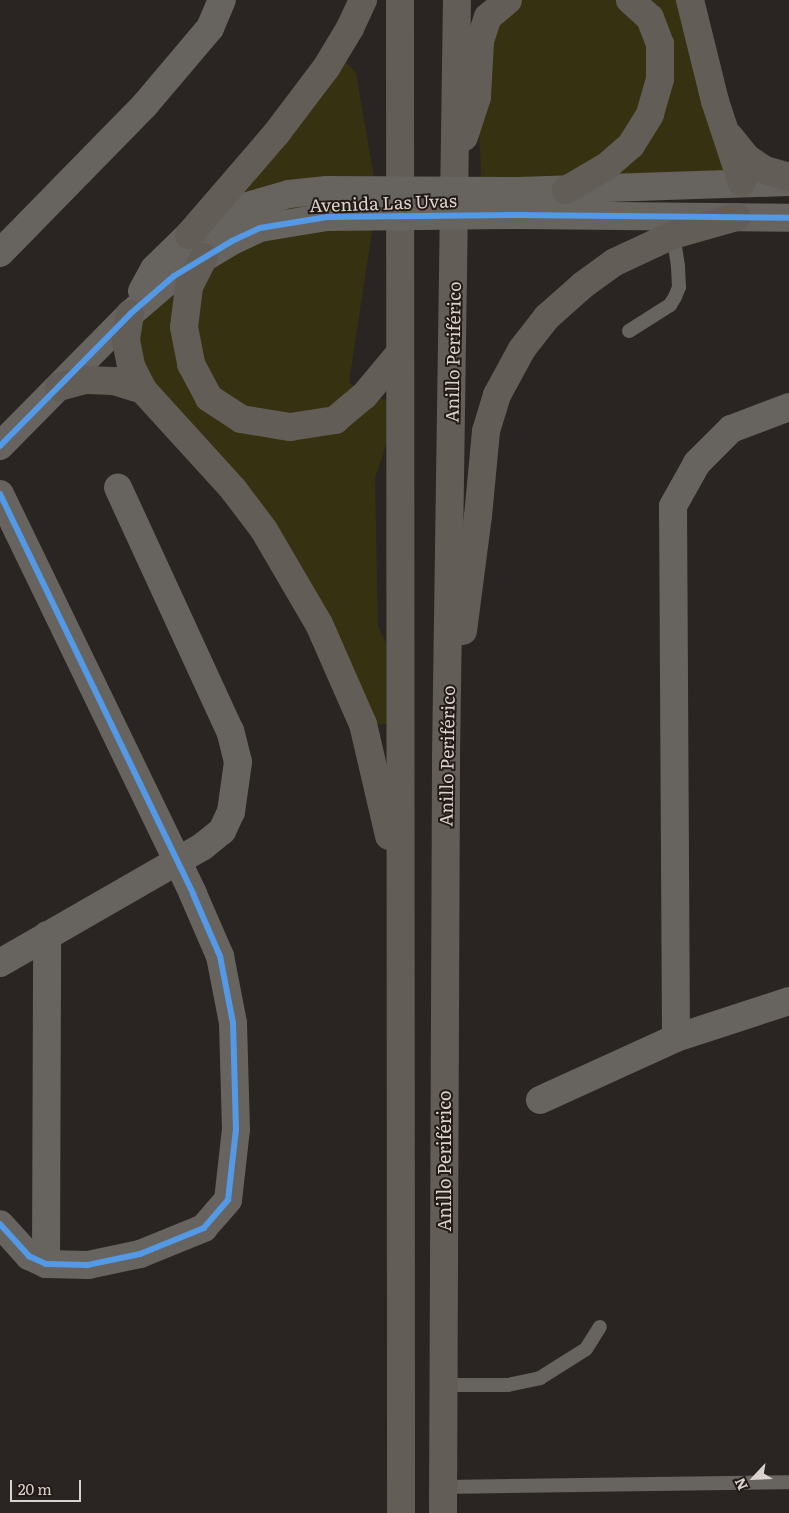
<!DOCTYPE html>
<meta charset="utf-8">
<style>
body{margin:0}
#map{position:relative;width:789px;height:1513px;overflow:hidden;background:#2a2422;font-family:Literata,serif}
div>[style]{position:absolute}
.green>*{inset:0;background:#363110}
.service>*{height:14px;margin:-7px;padding:0 7px;transform-origin:7px;border-radius:7px;background:#67635e}
.minor>*{height:28px;margin:-14px;padding:0 14px;transform-origin:14px;border-radius:14px;background:#67635e}
.tertiary>*{height:28px;margin:-14px;padding:0 14px;transform-origin:14px;border-radius:14px;background:#67635e}
.trunk>*{height:28px;margin:-14px;padding:0 14px;transform-origin:14px;border-radius:14px;background:#635d58}
.tertiary-bridge>*{height:28px;margin:-14px;padding:0 14px;transform-origin:14px;border-radius:14px;background:#67635e}
.cycleway>*{height:6px;margin:-3px;padding:0 3px;transform-origin:3px;border-radius:3px;background:#5399e6}
span{translate:-50% -50%;white-space:nowrap;text-align:center;line-height:1.15;-webkit-text-stroke:4px #231915;paint-order:stroke}
.street-label{font-size:18px;color:#d9d2cf}
.north{position:absolute;left:729px;top:1453px;width:50px;height:50px;-webkit-text-stroke:4px #231915;paint-order:stroke;rotate:245deg;font-size:14px;font-weight:700;line-height:20px;text-align:center;color:#d9d2cf}
.north::after{content:'';display:block;margin:auto;width:18px;height:22px;background:#d9d2cf;clip-path:polygon(50% 0,100% 100%,50% 72%,0 100%)}
.scale{position:absolute;left:10px;top:1480px;width:71px;height:22px;box-sizing:border-box;border:2px solid #d9d2cf;border-top:0;padding-left:6px;font-size:15px;line-height:18px;white-space:nowrap;color:#d9d2cf;-webkit-text-stroke:4px #231915;paint-order:stroke}
</style>
<div id="map">
<div class="green">
<div style="clip-path:polygon(488px 0,690px 0,742px 183px,482px 191px,477px 98px)"></div>
<div style="clip-path:polygon(336px 51px,356px 73px,374px 177px,372px 232px,349px 382px,364px 396px,400px 402px,375px 478px,378px 626px,400px 674px,400px 724px,363px 724px,319px 624px,143px 390px,130px 314px)"></div>
</div>
<div class="service">
<div style="left:629px;top:331px;width:49px;rotate:-32.4deg"></div>
<div style="left:670px;top:305px;width:9px;rotate:-58deg"></div>
<div style="left:675px;top:297px;width:11px;rotate:-68deg"></div>
<div style="left:679px;top:287px;width:21px;rotate:-93deg"></div>
<div style="left:678px;top:266px;width:31px;rotate:-99deg"></div>
<div style="left:443px;top:1385px;width:65px"></div>
<div style="left:508px;top:1385px;width:33px;rotate:-12deg"></div>
<div style="left:540px;top:1378px;width:54px;rotate:-32.2deg"></div>
<div style="left:586px;top:1349px;width:26px;rotate:-58deg"></div>
<div style="left:443px;top:1487px;width:346px;rotate:-0.8deg"></div>
</div>
<div class="minor">
<div style="left:0;top:253px;width:206px;rotate:-45.6deg"></div>
<div style="left:144px;top:106px;width:102px;rotate:-49.8deg"></div>
<div style="left:210px;top:28px;width:30px;rotate:-67deg"></div>
<div style="left:0;top:494px;width:444px;rotate:64.2deg"></div>
<div style="left:193px;top:894px;width:68px;rotate:66.5deg"></div>
<div style="left:220px;top:956px;width:68px;rotate:79deg"></div>
<div style="left:233px;top:1023px;width:106px;rotate:88.4deg"></div>
<div style="left:236px;top:1129px;width:71px;rotate:96.4deg"></div>
<div style="left:228px;top:1200px;width:37px;rotate:131deg"></div>
<div style="left:204px;top:1228px;width:69px;rotate:157.9deg"></div>
<div style="left:140px;top:1254px;width:53px;rotate:168.1deg"></div>
<div style="left:88px;top:1265px;width:42px;rotate:-178.6deg"></div>
<div style="left:46px;top:1264px;width:19px;rotate:-155deg"></div>
<div style="left:29px;top:1256px;width:43px;rotate:-132.2deg"></div>
<div style="left:0;top:963px;width:233px;rotate:-29.9deg"></div>
<div style="left:202px;top:847px;width:26px;rotate:-39deg"></div>
<div style="left:222px;top:831px;width:21px;rotate:-65deg"></div>
<div style="left:231px;top:812px;width:50px;rotate:-82deg"></div>
<div style="left:238px;top:762px;width:32px;rotate:-104deg"></div>
<div style="left:230px;top:731px;width:268px;rotate:-114.7deg"></div>
<div style="left:676px;top:1038px;width:532px;rotate:-90.32deg"></div>
<div style="left:673px;top:506px;width:49px;rotate:-60.8deg"></div>
<div style="left:697px;top:463px;width:48px;rotate:-45deg"></div>
<div style="left:731px;top:429px;width:62px;rotate:-20.8deg"></div>
<div style="left:540px;top:1100px;width:149px;rotate:-24.5deg"></div>
<div style="left:676px;top:1038px;width:119px;rotate:-18.1deg"></div>
<div style="left:46px;top:1264px;width:329px;rotate:-89.8deg"></div>
</div>
<div class="tertiary">
<div style="left:518px;top:191px;width:271px;rotate:-1.9deg"></div>
<div style="left:518px;top:215px;width:271px;rotate:0.6deg"></div>
<div style="left:142px;top:291px;width:25px;rotate:-61deg"></div>
<div style="left:154px;top:269px;width:49px;rotate:-44.2deg"></div>
<div style="left:189px;top:235px;width:58px;rotate:-27.9deg"></div>
<div style="left:240px;top:208px;width:51px;rotate:-15.9deg"></div>
<div style="left:289px;top:194px;width:38px;rotate:-6deg"></div>
<div style="left:0;top:446px;width:185px;rotate:-45.4deg"></div>
<div style="left:130px;top:314px;width:58px;rotate:-40.8deg"></div>
<div style="left:174px;top:276px;width:68px;rotate:-31.1deg"></div>
<div style="left:232px;top:241px;width:31px;rotate:-25deg"></div>
<div style="left:260px;top:228px;width:68px;rotate:-9.3deg"></div>
</div>
<div class="trunk">
<div style="left:400px;top:0;width:1513px;rotate:89.96deg"></div>
<div style="left:690px;top:0;width:104px;rotate:76.1deg"></div>
<div style="left:715px;top:101px;width:86px;rotate:71.8deg"></div>
<div style="left:464px;top:137px;width:42px;rotate:-72deg"></div>
<div style="left:477px;top:97px;width:56px;rotate:-86.9deg"></div>
<div style="left:480px;top:41px;width:25px;rotate:-72deg"></div>
<div style="left:488px;top:17px;width:26px;rotate:-40deg"></div>
<div style="left:730px;top:137px;width:27px;rotate:51deg"></div>
<div style="left:747px;top:158px;width:22px;rotate:34deg"></div>
<div style="left:765px;top:170px;width:25px;rotate:16deg"></div>
<div style="left:566px;top:190px;width:48px;rotate:-30.3deg"></div>
<div style="left:607px;top:166px;width:32px;rotate:-41deg"></div>
<div style="left:631px;top:145px;width:36px;rotate:-58deg"></div>
<div style="left:650px;top:114px;width:36px;rotate:-74deg"></div>
<div style="left:660px;top:79px;width:35px;rotate:-90deg"></div>
<div style="left:660px;top:44px;width:28px;rotate:-111deg"></div>
<div style="left:650px;top:18px;width:27px;rotate:-138deg"></div>
<div style="left:189px;top:235px;width:133px;rotate:-49.3deg"></div>
<div style="left:276px;top:134px;width:83px;rotate:-52.9deg"></div>
<div style="left:326px;top:68px;width:47px;rotate:-59deg"></div>
<div style="left:350px;top:28px;width:31px;rotate:-65deg"></div>
<div style="left:204px;top:257px;width:34px;rotate:117deg"></div>
<div style="left:189px;top:287px;width:40px;rotate:97.1deg"></div>
<div style="left:184px;top:327px;width:38px;rotate:79deg"></div>
<div style="left:191px;top:364px;width:38px;rotate:62deg"></div>
<div style="left:209px;top:398px;width:38px;rotate:33deg"></div>
<div style="left:241px;top:419px;width:50px;rotate:9.3deg"></div>
<div style="left:290px;top:427px;width:46px;rotate:-8.8deg"></div>
<div style="left:335px;top:420px;width:38px;rotate:-40deg"></div>
<div style="left:364px;top:396px;width:55px;rotate:-50.2deg"></div>
<div style="left:130px;top:314px;width:26px;rotate:99deg"></div>
<div style="left:126px;top:340px;width:26px;rotate:79deg"></div>
<div style="left:131px;top:366px;width:27px;rotate:63deg"></div>
<div style="left:143px;top:390px;width:134px;rotate:47.7deg"></div>
<div style="left:233px;top:489px;width:51px;rotate:52.9deg"></div>
<div style="left:264px;top:530px;width:109px;rotate:59.7deg"></div>
<div style="left:319px;top:624px;width:109px;rotate:66.3deg"></div>
<div style="left:363px;top:724px;width:115px;rotate:76.9deg"></div>
<div style="left:59px;top:387px;width:28px;rotate:-15deg"></div>
<div style="left:86px;top:380px;width:28px;rotate:2deg"></div>
<div style="left:114px;top:381px;width:30px;rotate:17deg"></div>
<div style="left:463px;top:631px;width:116px;rotate:-82.6deg"></div>
<div style="left:478px;top:516px;width:85px;rotate:-84.6deg"></div>
<div style="left:486px;top:431px;width:38px;rotate:-73deg"></div>
<div style="left:497px;top:395px;width:52px;rotate:-61.5deg"></div>
<div style="left:522px;top:349px;width:41px;rotate:-52deg"></div>
<div style="left:547px;top:317px;width:48px;rotate:-41.6deg"></div>
<div style="left:583px;top:285px;width:39px;rotate:-36deg"></div>
<div style="left:615px;top:262px;width:64px;rotate:-25deg"></div>
<div style="left:673px;top:235px;width:66px;rotate:-15.9deg"></div>
<div style="left:443px;top:1513px;width:757px;rotate:-89.77deg"></div>
<div style="left:446px;top:756px;width:756px;rotate:-89.17deg"></div>
</div>
<div class="tertiary-bridge">
<div style="left:327px;top:190px;width:191px;rotate:0.3deg"></div>
<div style="left:327px;top:217px;width:191px;rotate:-0.6deg"></div>
</div>
<div class="cycleway">
<div style="left:0;top:446px;width:185px;rotate:-45.4deg"></div>
<div style="left:130px;top:314px;width:58px;rotate:-40.8deg"></div>
<div style="left:174px;top:276px;width:68px;rotate:-31.1deg"></div>
<div style="left:232px;top:241px;width:31px;rotate:-25deg"></div>
<div style="left:260px;top:228px;width:68px;rotate:-9.3deg"></div>
<div style="left:327px;top:217px;width:191px;rotate:-0.6deg"></div>
<div style="left:518px;top:215px;width:271px;rotate:0.6deg"></div>
<div style="left:0;top:494px;width:444px;rotate:64.2deg"></div>
<div style="left:193px;top:894px;width:68px;rotate:66.5deg"></div>
<div style="left:220px;top:956px;width:68px;rotate:79deg"></div>
<div style="left:233px;top:1023px;width:106px;rotate:88.4deg"></div>
<div style="left:236px;top:1129px;width:71px;rotate:96.4deg"></div>
<div style="left:228px;top:1200px;width:37px;rotate:131deg"></div>
<div style="left:204px;top:1228px;width:69px;rotate:157.9deg"></div>
<div style="left:140px;top:1254px;width:53px;rotate:168.1deg"></div>
<div style="left:88px;top:1265px;width:42px;rotate:-178.6deg"></div>
<div style="left:46px;top:1264px;width:19px;rotate:-155deg"></div>
<div style="left:29px;top:1256px;width:43px;rotate:-132.2deg"></div>
</div>
<div class="street-label">
<span style="left:383px;top:203px;rotate:-2deg">Avenida Las Uvas</span>
<span style="left:453px;top:352px;rotate:-89deg">Anillo Periférico</span>
<span style="left:447px;top:756px;rotate:-89deg">Anillo Periférico</span>
<span style="left:444px;top:1161px;rotate:-90deg">Anillo Periférico</span>
</div>
<div class="north">N</div>
<div class="scale">20 m</div>
</div>
